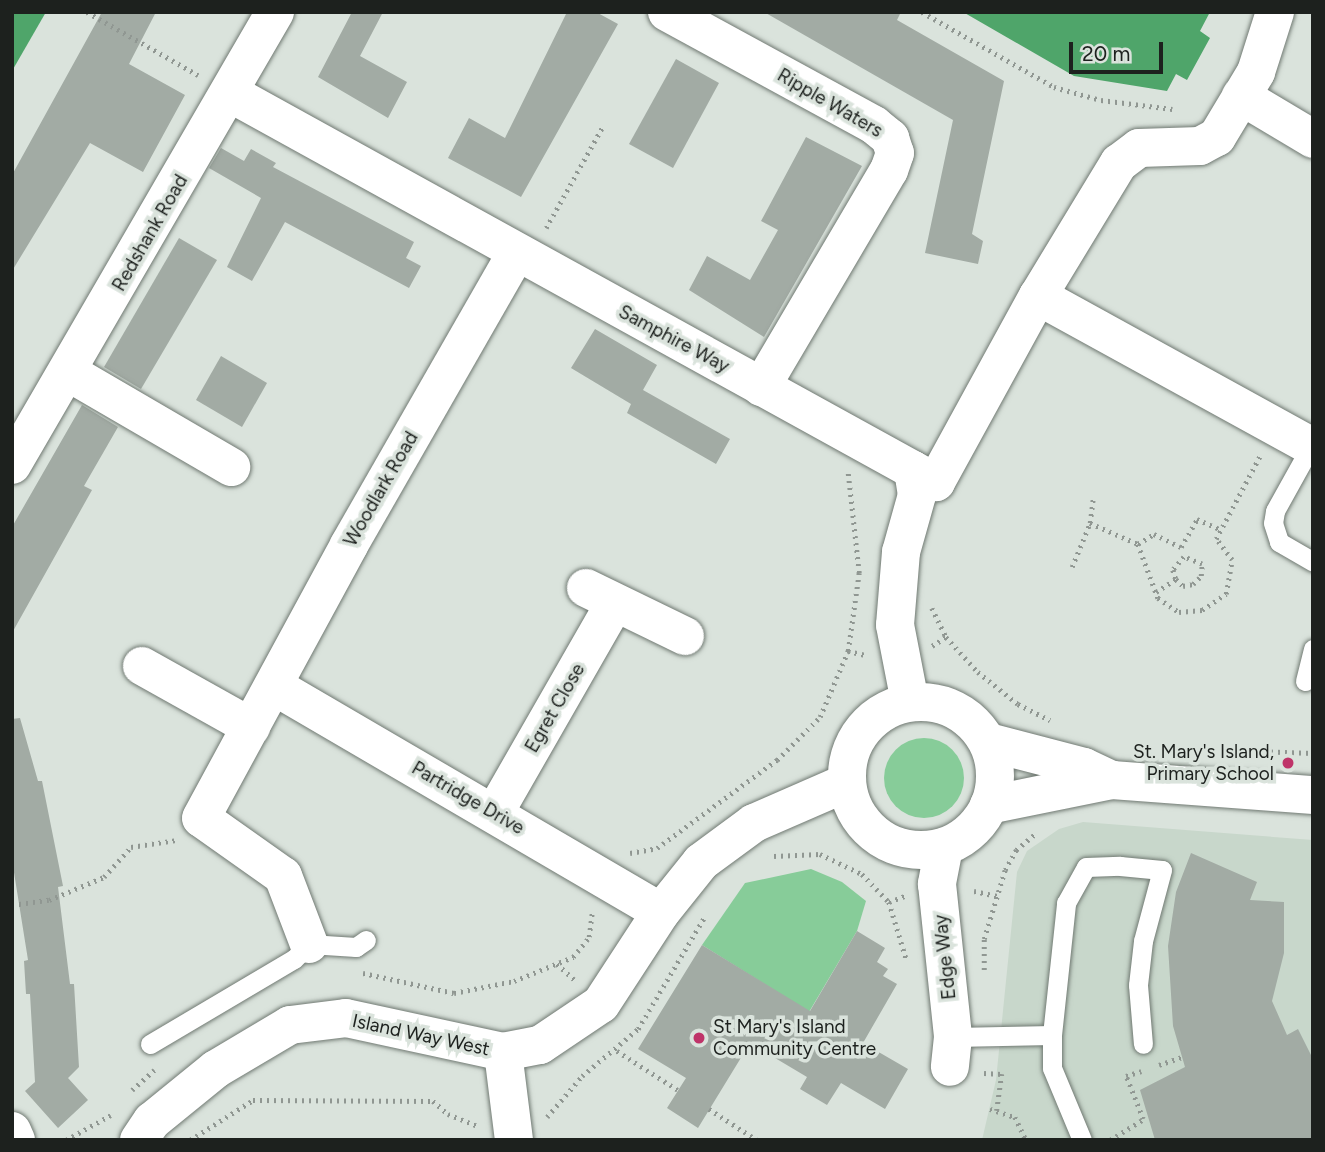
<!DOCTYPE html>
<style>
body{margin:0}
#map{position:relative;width:1325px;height:1152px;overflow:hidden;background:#dae3dc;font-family:Figtree,sans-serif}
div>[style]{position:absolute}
.built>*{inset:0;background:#c8d7cb}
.green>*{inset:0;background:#87cc99}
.round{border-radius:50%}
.water>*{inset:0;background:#4fa56a}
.building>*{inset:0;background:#a2aba4}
.path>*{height:4.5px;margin-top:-2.25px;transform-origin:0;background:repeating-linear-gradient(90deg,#909792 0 2px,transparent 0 7px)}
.roads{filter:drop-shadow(0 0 2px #707972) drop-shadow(0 0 2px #707972)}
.lane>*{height:19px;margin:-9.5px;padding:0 9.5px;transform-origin:9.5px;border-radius:9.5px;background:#fff}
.street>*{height:38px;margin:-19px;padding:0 19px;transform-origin:19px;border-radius:19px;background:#fff}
.street>.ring{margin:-19px;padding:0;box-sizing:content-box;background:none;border:38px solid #fff;border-radius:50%}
.dots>*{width:19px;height:19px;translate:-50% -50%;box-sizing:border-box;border:4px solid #dae3dc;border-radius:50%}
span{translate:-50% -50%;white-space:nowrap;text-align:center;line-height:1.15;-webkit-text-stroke:7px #dae3dc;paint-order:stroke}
.street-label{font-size:19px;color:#1d211e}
.poi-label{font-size:19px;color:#1d211e}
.right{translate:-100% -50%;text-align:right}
.left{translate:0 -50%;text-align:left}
.frame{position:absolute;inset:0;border:14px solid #1d211e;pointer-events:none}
.scale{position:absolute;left:1069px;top:42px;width:94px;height:32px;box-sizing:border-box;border:4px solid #1d211e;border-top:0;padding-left:9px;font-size:21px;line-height:24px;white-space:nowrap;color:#1d211e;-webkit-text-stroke:5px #dae3dc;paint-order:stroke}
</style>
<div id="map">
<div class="built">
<div style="clip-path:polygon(1083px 822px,1313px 840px,1313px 1140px,982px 1140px,996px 1080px,1017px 872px,1027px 851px,1059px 829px)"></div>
</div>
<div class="green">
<div class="round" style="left:884px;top:738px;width:80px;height:80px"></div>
<div style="clip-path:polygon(811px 869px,842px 882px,866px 901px,857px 931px,809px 1012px,702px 945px,745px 883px)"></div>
</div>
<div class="water">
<div style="clip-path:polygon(12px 12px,46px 12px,12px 71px)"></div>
<div style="clip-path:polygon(963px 12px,1210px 12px,1200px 31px,1210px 38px,1187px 80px,1176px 74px,1167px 91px,1074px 76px)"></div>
</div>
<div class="building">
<div style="clip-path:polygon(102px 12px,156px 12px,129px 64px,185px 95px,143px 172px,90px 143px,12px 271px,12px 175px)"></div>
<div style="clip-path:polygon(352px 12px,383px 12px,360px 56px,407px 82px,388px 118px,318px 77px)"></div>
<div style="clip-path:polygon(567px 12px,596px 12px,618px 24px,521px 197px,448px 158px,469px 118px,505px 138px)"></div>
<div style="clip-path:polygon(764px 12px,901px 12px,897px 20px,1004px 81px,972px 234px,983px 241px,978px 264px,925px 253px,953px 120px)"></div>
<div style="clip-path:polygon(676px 59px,719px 83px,673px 168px,629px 144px)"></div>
<div style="clip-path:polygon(806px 137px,862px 166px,764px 337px,689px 290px,707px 256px,750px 280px,778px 230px,761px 221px)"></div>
<div style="clip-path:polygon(221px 148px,244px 161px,251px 149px,276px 163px,273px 167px,414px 242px,406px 258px,421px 266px,409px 288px,285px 222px,252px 281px,227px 267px,261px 198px,209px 168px)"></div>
<div style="clip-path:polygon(179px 238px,217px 260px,141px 389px,104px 367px)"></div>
<div style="clip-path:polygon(595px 329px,657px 365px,643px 390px,730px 439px,716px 464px,627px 413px,631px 404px,571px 368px)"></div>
<div style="clip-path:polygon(221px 356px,267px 383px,242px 427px,196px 400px)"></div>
<div style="clip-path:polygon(82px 405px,118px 427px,84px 486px,92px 490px,12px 633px,12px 527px)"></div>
<div style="clip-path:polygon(20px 718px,38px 781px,42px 781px,63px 886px,58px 887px,70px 984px,74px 984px,79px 1067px,68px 1078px,88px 1100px,58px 1128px,25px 1091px,35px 1082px,30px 994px,26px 994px,24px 961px,28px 960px,12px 860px,12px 719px)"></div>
<div style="clip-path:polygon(1191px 853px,1257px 882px,1250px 900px,1284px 902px,1284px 953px,1272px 1001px,1287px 1035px,1298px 1029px,1313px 1059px,1313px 1140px,1155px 1140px,1140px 1090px,1185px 1067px,1173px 1026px,1168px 946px,1176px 892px)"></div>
<div style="clip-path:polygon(857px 931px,885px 948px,877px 962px,888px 969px,883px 976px,897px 984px,863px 1043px,908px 1069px,885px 1109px,841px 1083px,827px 1105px,800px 1089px,807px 1077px,750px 1043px,698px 1128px,667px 1108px,686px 1078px,638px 1049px,702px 945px,810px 1011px)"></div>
</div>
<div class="path">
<div style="left:87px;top:12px;width:128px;rotate:29.6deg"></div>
<div style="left:922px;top:12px;width:152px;rotate:29.6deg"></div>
<div style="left:1054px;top:87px;width:49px;rotate:15.5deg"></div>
<div style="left:1101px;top:100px;width:72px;rotate:7.2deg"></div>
<div style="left:546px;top:228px;width:115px;rotate:-60.8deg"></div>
<div style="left:1090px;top:523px;width:52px;rotate:23.6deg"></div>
<div style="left:1138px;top:544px;width:58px;rotate:69.7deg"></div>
<div style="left:1158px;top:598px;width:25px;rotate:34deg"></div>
<div style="left:1179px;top:612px;width:23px;rotate:-5deg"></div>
<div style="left:1202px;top:610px;width:29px;rotate:-34deg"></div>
<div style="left:1226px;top:594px;width:35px;rotate:-80deg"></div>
<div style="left:1232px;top:560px;width:26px;rotate:-127deg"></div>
<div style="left:1216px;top:539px;width:94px;rotate:-62.1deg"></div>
<div style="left:1138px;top:544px;width:19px;rotate:-32deg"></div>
<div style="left:1154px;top:534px;width:30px;rotate:26deg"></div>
<div style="left:1181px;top:547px;width:32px;rotate:-60deg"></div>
<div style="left:1197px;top:519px;width:24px;rotate:24deg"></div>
<div style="left:1072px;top:567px;width:48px;rotate:-67.8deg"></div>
<div style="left:1090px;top:523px;width:25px;rotate:-83deg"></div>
<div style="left:1156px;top:592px;width:24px;rotate:-33deg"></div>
<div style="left:1176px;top:579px;width:10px;rotate:45deg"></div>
<div style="left:1183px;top:586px;width:10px;rotate:-11deg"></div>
<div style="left:1193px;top:584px;width:11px;rotate:-45deg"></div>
<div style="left:1201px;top:576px;width:12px;rotate:-85deg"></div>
<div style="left:1202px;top:564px;width:19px;rotate:-159deg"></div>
<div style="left:1184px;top:557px;width:17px;rotate:130deg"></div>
<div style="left:1173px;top:570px;width:9px;rotate:72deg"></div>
<div style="left:932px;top:608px;width:32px;rotate:64deg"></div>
<div style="left:946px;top:637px;width:47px;rotate:47.6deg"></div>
<div style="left:978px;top:672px;width:51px;rotate:38.7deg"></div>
<div style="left:1018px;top:704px;width:36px;rotate:27deg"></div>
<div style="left:932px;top:646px;width:17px;rotate:-33deg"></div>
<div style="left:848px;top:651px;width:18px;rotate:13deg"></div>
<div style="left:1208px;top:749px;width:105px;rotate:2.2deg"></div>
<div style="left:630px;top:853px;width:27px;rotate:-10deg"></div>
<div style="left:657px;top:848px;width:149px;rotate:-36.3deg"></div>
<div style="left:777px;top:760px;width:61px;rotate:-45deg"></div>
<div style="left:820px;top:717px;width:72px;rotate:-67deg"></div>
<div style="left:848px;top:651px;width:79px;rotate:-82deg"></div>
<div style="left:859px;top:573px;width:100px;rotate:-96.3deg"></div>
<div style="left:774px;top:856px;width:46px;rotate:-2.5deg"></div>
<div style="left:820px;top:854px;width:47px;rotate:25.5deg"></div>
<div style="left:862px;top:874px;width:39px;rotate:46deg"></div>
<div style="left:889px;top:902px;width:59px;rotate:73.1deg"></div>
<div style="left:974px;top:891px;width:25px;rotate:12deg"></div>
<div style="left:889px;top:902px;width:17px;rotate:-21deg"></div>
<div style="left:12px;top:905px;width:37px;rotate:-8deg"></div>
<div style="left:49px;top:900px;width:60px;rotate:-22.7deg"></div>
<div style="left:104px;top:877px;width:40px;rotate:-48deg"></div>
<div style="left:131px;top:847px;width:47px;rotate:-8.7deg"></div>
<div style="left:557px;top:964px;width:25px;rotate:42deg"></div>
<div style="left:984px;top:970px;width:31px;rotate:-90deg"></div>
<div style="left:984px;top:939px;width:72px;rotate:-73.1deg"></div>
<div style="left:1005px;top:870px;width:23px;rotate:-61deg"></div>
<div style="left:1016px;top:850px;width:26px;rotate:-40deg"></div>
<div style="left:363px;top:973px;width:93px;rotate:12.4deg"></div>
<div style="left:454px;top:993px;width:61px;rotate:-11.3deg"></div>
<div style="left:514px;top:981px;width:64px;rotate:-22.1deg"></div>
<div style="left:573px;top:957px;width:26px;rotate:-51deg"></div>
<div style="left:589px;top:937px;width:24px;rotate:-83deg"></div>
<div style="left:617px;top:1051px;width:72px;rotate:32.6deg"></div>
<div style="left:1159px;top:1065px;width:24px;rotate:-19deg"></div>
<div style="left:984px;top:1073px;width:18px;rotate:3deg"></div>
<div style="left:1002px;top:1074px;width:37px;rotate:98deg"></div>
<div style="left:132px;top:1090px;width:30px;rotate:-42deg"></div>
<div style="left:709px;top:1109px;width:57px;rotate:32.9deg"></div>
<div style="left:990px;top:1109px;width:26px;rotate:18deg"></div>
<div style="left:1015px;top:1117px;width:25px;rotate:64deg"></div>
<div style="left:547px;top:1117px;width:54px;rotate:-49.5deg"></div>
<div style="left:582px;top:1076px;width:73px;rotate:-40deg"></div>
<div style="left:638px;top:1029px;width:129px;rotate:-59.3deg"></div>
<div style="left:66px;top:1140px;width:51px;rotate:-29.1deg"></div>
<div style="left:190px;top:1140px;width:75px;rotate:-32.4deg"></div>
<div style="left:253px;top:1100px;width:180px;rotate:0.3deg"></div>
<div style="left:433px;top:1101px;width:20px;rotate:41deg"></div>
<div style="left:448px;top:1114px;width:32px;rotate:22deg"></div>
<div style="left:1110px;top:1140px;width:39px;rotate:-32deg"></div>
<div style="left:1143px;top:1119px;width:46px;rotate:-111.6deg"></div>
<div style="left:1126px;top:1076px;width:16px;rotate:-18deg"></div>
</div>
<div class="roads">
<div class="lane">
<div style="left:1311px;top:446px;width:74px;rotate:119deg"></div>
<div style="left:1275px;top:511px;width:12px;rotate:99deg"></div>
<div style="left:1273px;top:523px;width:20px;rotate:72deg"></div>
<div style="left:1279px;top:542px;width:39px;rotate:30deg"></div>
<div style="left:1305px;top:681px;width:33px;rotate:-76deg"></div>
<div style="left:1052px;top:1035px;width:33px;rotate:90deg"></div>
<div style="left:1052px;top:1068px;width:78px;rotate:67.4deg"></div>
<div style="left:953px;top:1037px;width:99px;rotate:-1.2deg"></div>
<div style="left:1052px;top:1035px;width:133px;rotate:-83.9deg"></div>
<div style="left:1066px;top:903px;width:41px;rotate:-60.9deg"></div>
<div style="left:1086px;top:867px;width:34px;rotate:-2deg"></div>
<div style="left:1120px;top:866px;width:42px;rotate:5.4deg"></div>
<div style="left:1162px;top:870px;width:73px;rotate:105deg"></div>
<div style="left:1143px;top:941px;width:44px;rotate:96.5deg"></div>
<div style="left:1138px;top:985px;width:59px;rotate:85.2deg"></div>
<div style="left:150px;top:1044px;width:167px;rotate:-30.6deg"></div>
<div style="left:294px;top:959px;width:21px;rotate:-45deg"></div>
<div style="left:309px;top:944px;width:47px;rotate:3.7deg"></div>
<div style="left:356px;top:947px;width:12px;rotate:-35deg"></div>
</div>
<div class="street">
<div style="left:667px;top:12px;width:236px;rotate:28.6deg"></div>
<div style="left:874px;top:125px;width:21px;rotate:39deg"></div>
<div style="left:890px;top:138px;width:16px;rotate:72deg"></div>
<div style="left:895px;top:153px;width:18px;rotate:109deg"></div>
<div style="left:889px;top:170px;width:252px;rotate:120.5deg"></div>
<div style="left:230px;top:93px;width:780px;rotate:28.9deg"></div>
<div style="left:913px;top:470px;width:25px;rotate:81deg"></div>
<div style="left:917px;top:495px;width:59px;rotate:105.7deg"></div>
<div style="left:901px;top:552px;width:73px;rotate:94.7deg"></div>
<div style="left:895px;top:625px;width:78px;rotate:79deg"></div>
<div style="left:1241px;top:96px;width:84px;rotate:30.8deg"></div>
<div style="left:1038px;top:296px;width:311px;rotate:28.8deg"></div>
<div style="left:68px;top:372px;width:189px;rotate:30.2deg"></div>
<div style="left:12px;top:465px;width:524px;rotate:-59.86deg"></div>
<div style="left:913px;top:470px;width:26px;rotate:28deg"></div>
<div style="left:936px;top:482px;width:212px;rotate:-61.3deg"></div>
<div style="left:1038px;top:296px;width:156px;rotate:-58.7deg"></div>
<div style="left:1119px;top:163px;width:25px;rotate:-37deg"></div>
<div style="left:1139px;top:148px;width:61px;rotate:-1.9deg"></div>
<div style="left:1200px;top:146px;width:19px;rotate:-28deg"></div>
<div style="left:1217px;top:137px;width:76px;rotate:-59deg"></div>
<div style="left:1256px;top:72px;width:63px;rotate:-72.4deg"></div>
<div style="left:586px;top:588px;width:110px;rotate:25.9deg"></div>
<div style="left:142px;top:666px;width:125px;rotate:29.2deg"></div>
<div style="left:274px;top:686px;width:448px;rotate:30.3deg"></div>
<div class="ring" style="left:847px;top:702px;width:110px;height:110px"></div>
<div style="left:988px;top:742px;width:99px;rotate:14.6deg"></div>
<div style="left:1084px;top:767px;width:31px;rotate:25deg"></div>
<div style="left:1112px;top:780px;width:202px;rotate:4.3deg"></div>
<div style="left:989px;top:805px;width:126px;rotate:-11.5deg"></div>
<div style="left:495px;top:812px;width:240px;rotate:-60.2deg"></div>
<div style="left:944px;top:847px;width:38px;rotate:101deg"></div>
<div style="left:937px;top:884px;width:154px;rotate:84deg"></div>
<div style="left:953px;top:1037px;width:30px;rotate:96deg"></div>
<div style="left:309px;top:944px;width:73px;rotate:-110.9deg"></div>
<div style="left:283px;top:876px;width:100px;rotate:-144.7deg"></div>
<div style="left:201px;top:818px;width:311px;rotate:-61.5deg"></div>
<div style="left:349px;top:545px;width:336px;rotate:-60.2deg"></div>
<div style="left:503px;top:1052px;width:89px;rotate:82.9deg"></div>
<div style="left:12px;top:1131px;width:10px;rotate:66deg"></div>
<div style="left:139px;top:1140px;width:23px;rotate:-56deg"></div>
<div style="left:152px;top:1121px;width:82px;rotate:-39.1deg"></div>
<div style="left:216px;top:1069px;width:86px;rotate:-30.7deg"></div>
<div style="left:290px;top:1025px;width:56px;rotate:-7.1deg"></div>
<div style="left:346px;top:1018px;width:161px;rotate:12.2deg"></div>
<div style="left:503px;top:1052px;width:38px;rotate:-11deg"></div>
<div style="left:540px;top:1045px;width:73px;rotate:-33.9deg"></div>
<div style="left:601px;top:1004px;width:110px;rotate:-56.9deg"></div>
<div style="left:661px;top:912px;width:64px;rotate:-51.3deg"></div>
<div style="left:701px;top:862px;width:66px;rotate:-36.3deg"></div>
<div style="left:754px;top:823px;width:100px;rotate:-23.5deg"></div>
</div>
</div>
<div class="dots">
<div style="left:1288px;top:763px;background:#bf3469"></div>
<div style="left:699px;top:1038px;background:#bf3469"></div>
</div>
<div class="street-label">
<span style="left:830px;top:103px;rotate:30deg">Ripple Waters</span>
<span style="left:150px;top:233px;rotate:-60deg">Redshank Road</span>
<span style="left:674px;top:339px;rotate:28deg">Samphire Way</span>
<span style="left:381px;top:489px;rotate:-60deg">Woodlark Road</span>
<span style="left:555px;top:708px;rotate:-60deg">Egret Close</span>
<span style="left:468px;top:798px;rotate:30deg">Partridge Drive</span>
<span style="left:945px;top:957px;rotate:-96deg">Edge Way</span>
<span style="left:421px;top:1035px;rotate:12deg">Island Way West</span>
</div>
<div class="poi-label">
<span class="right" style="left:1274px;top:763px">St. Mary's Island,<br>Primary School</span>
<span class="left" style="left:713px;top:1038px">St Mary's Island<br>Community Centre</span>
</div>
<div class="frame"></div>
<div class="scale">20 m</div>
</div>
